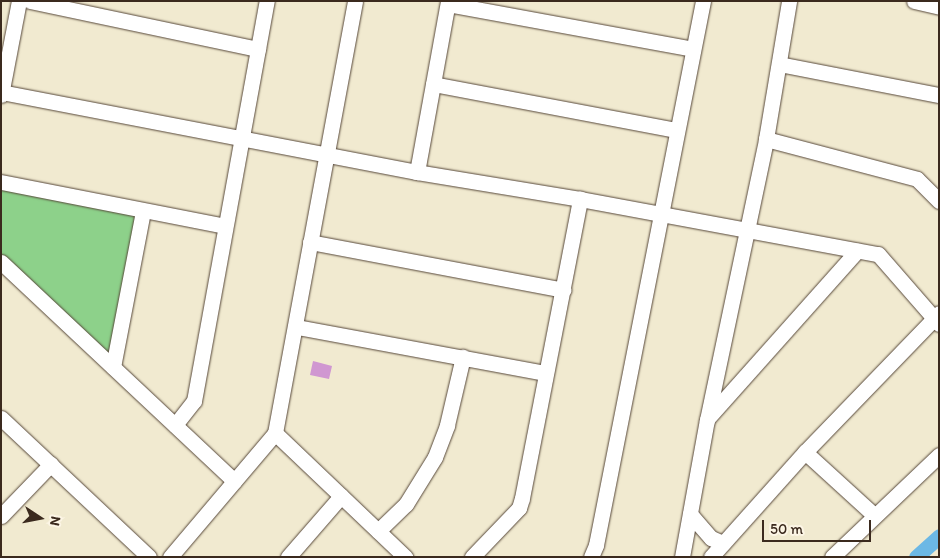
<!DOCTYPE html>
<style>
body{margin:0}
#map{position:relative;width:940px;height:558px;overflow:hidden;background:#f1ead0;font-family:Itim,sans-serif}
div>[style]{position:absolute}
.green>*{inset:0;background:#8dd18a}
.canal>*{height:15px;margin:-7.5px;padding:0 7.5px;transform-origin:7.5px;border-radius:7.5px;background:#6cb8e5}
.building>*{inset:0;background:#d097d1}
.roads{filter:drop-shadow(0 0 1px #564739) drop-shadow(0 0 1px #564739)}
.minor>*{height:15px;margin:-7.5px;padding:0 7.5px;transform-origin:7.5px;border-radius:7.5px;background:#fff}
span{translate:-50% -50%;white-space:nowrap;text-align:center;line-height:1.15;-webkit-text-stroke:4.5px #fcf5e5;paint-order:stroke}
.frame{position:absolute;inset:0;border:2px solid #3b2a1e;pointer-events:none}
.north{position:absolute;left:15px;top:493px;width:50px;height:50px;-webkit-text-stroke:4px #fcf5e5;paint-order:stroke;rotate:101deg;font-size:14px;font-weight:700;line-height:20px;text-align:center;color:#3b2a1e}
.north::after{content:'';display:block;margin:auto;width:18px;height:22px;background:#3b2a1e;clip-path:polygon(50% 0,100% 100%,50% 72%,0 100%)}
.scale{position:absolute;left:762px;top:520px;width:109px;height:22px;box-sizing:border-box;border:2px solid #3b2a1e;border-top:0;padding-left:6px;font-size:15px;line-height:18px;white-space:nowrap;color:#3b2a1e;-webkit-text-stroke:4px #fcf5e5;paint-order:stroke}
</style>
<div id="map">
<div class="green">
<div style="clip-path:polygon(1px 189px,137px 214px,110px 355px,1px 254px)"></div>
</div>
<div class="canal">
<div style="left:916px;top:557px;width:31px;rotate:-42deg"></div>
</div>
<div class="building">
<div style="clip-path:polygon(313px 361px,332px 366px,329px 379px,310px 375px)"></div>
</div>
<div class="roads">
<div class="minor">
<div style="left:30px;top:1px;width:233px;rotate:11.9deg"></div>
<div style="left:914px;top:1px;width:26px;rotate:13deg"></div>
<div style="left:448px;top:4px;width:249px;rotate:10.4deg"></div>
<div style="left:779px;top:64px;width:163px;rotate:11deg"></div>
<div style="left:433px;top:84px;width:248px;rotate:10.7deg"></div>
<div style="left:1px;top:92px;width:424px;rotate:10.9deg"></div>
<div style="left:417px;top:172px;width:165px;rotate:9.4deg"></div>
<div style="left:580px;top:199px;width:303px;rotate:10.5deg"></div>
<div style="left:878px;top:254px;width:93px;rotate:48.9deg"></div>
<div style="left:1px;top:95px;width:96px;rotate:-79.2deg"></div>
<div style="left:766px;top:139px;width:156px;rotate:14.8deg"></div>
<div style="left:917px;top:179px;width:31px;rotate:45deg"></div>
<div style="left:417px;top:172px;width:174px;rotate:-79.7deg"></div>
<div style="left:1px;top:182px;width:228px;rotate:11.1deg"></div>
<div style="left:310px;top:242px;width:258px;rotate:10.7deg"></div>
<div style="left:1px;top:262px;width:320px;rotate:43.2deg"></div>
<div style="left:297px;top:327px;width:253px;rotate:10.5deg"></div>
<div style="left:113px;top:367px;width:159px;rotate:-79.1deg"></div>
<div style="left:1px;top:418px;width:203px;rotate:43.2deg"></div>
<div style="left:708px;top:418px;width:224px;rotate:-48.3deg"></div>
<div style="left:175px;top:425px;width:31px;rotate:-52deg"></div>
<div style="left:194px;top:401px;width:407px;rotate:-79.7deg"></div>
<div style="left:275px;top:433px;width:180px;rotate:43.6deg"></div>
<div style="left:805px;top:452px;width:93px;rotate:42.4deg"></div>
<div style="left:690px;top:514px;width:32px;rotate:49deg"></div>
<div style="left:711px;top:538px;width:13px;rotate:23deg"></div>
<div style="left:1px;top:516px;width:72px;rotate:-46.1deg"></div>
<div style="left:378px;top:531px;width:39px;rotate:-44deg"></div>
<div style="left:406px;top:504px;width:55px;rotate:-58.3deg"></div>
<div style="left:435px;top:457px;width:34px;rotate:-69deg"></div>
<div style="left:447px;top:425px;width:70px;rotate:-76.8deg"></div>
<div style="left:170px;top:557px;width:162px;rotate:-49.7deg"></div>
<div style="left:275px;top:433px;width:439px;rotate:-79.5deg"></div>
<div style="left:288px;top:557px;width:81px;rotate:-49deg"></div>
<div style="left:472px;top:557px;width:68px;rotate:-46.2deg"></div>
<div style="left:519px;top:508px;width:10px;rotate:-73deg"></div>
<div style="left:522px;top:498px;width:305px;rotate:-79deg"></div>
<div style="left:591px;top:557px;width:13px;rotate:-67deg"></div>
<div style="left:596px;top:545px;width:554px;rotate:-78.87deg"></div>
<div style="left:682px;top:557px;width:139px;rotate:-79.7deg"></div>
<div style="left:707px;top:420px;width:287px;rotate:-78.1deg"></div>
<div style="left:766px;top:139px;width:140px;rotate:-80.5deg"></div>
<div style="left:711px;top:557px;width:141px;rotate:-48.2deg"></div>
<div style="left:805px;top:452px;width:193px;rotate:-46deg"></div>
<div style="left:832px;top:557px;width:148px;rotate:-43.6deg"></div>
</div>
</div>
<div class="frame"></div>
<div class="north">N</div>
<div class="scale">50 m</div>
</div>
